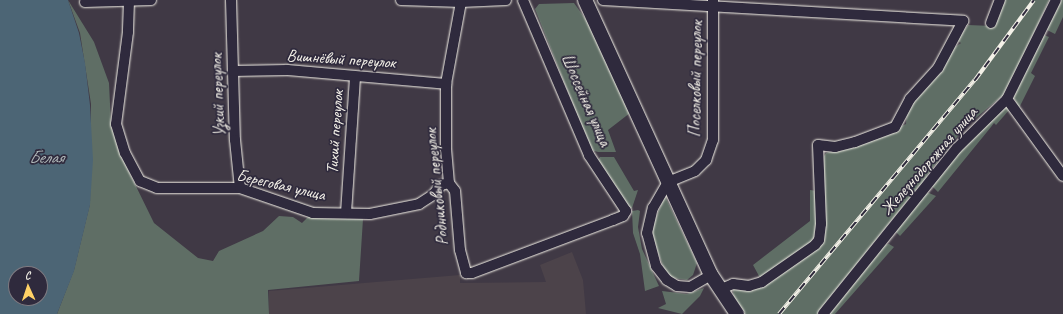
<!DOCTYPE html>
<meta charset="utf-8">
<style>
body{margin:0}
#map{position:relative;width:1063px;height:314px;overflow:hidden;background:#403945;font-family:Caveat,sans-serif}
div>[style]{position:absolute}
.built>*{inset:0;background:#4c434a}
.green>*{inset:0;background:#5f6e65}
.water>*{inset:0;background:#4c6575}
.roads{filter:drop-shadow(0 0 1px #f4f1e8) drop-shadow(0 0 1px #f4f1e8)}
.street>*{height:10px;margin:-5px;padding:0 5px;transform-origin:5px;border-radius:5px;background:#2f2a3d}
.secondary>*{height:14px;margin:-7px;padding:0 7px;transform-origin:7px;border-radius:7px;background:#2f2a3d}
.rail>*{height:4px;margin-top:-2px;transform-origin:0;background:repeating-linear-gradient(90deg,#2f2a3d 0 8px,#f4f1e8 0 16px);box-sizing:border-box;border-block:1px solid #f4f1e8}
span{translate:-50% -50%;white-space:nowrap;text-align:center;line-height:1.15;-webkit-text-stroke:3.5px #2f2a3d;paint-order:stroke}
.street-label{font-size:17px;color:#f4f1e8}
.water-label{font-size:18px;color:#b1b9ba;font-style:italic}
.north{position:absolute;left:8px;top:266px;width:40px;height:40px;box-sizing:border-box;background:#2f2a3d;border:1px solid #7e7a81;border-radius:50%;rotate:357deg;font-size:11px;font-weight:700;line-height:16px;text-align:center;color:#f4f1e8}
.north::after{content:'';display:block;margin:auto;width:14px;height:18px;background:#ffd166;clip-path:polygon(50% 0,100% 100%,50% 72%,0 100%)}
</style>
<div id="map">
<div class="built">
<div style="clip-path:polygon(572px 252px,583px 280px,586px 314px,269px 314px,269px 291px,460px 275px,460px 283px,546px 282px,540px 265px)"></div>
</div>
<div class="green">
<div style="clip-path:polygon(68px 0,94px 42px,109px 83px,111px 125px,130px 174px,154px 223px,198px 258px,213px 261px,219px 251px,263px 231px,279px 216px,293px 217px,302px 223px,310px 215px,363px 219px,359px 281px,268px 290px,269px 314px,57px 314px,74px 270px,90px 204px,91px 104px,80px 33px)"></div>
<div style="clip-path:polygon(1003px 0,1049px 0,1007px 92px,965px 127px,927px 175px,927px 180px,922px 187px,919px 186px,817px 314px,744px 314px,734px 301px,733px 290px,736px 288px,751px 291px,757px 288px,817px 245px,821px 161px,826px 153px,879px 137px,906px 124px,907px 110px,955px 47px,961px 43px,958px 41px,960px 36px,968px 25px,992px 26px)"></div>
<div style="clip-path:polygon(1059px 0,1063px 0,1063px 17px,1055px 34px,1045px 29px)"></div>
<div style="clip-path:polygon(574px 3px,587px 21px,630px 113px,608px 130px,616px 152px,598px 152px,591px 150px,535px 9px,539px 4px)"></div>
<div style="clip-path:polygon(1044px 35px,1049px 37px,1031px 73px,1035px 76px,1019px 108px,1013px 96px)"></div>
<div style="clip-path:polygon(1005px 106px,1009px 106px,1010px 109px,996px 125px,994px 123px,991px 127px,938px 192px,932px 186px,960px 149px)"></div>
<div style="clip-path:polygon(600px 157px,614px 157px,634px 191px,638px 190px,632px 208px,628px 209px,598px 160px)"></div>
<div style="clip-path:polygon(810px 190px,817px 191px,818px 235px,815px 241px,762px 278px,759px 276px,753px 265px,810px 221px)"></div>
<div style="clip-path:polygon(929px 193px,936px 196px,900px 236px,894px 230px,924px 194px)"></div>
<div style="clip-path:polygon(665px 196px,697px 263px,693px 275px,687px 280px,672px 278px,665px 271px,655px 245px,652px 233px,654px 222px)"></div>
<div style="clip-path:polygon(638px 210px,640px 211px,638px 227px,642px 249px,659px 286px,645px 291px,640px 254px,633px 233px,632px 211px)"></div>
<div style="clip-path:polygon(889px 244px,894px 247px,835px 314px,827px 314px,884px 245px)"></div>
<div style="clip-path:polygon(704px 288px,700px 296px,682px 314px,658px 308px,666px 304px,662px 291px,687px 294px)"></div>
</div>
<div class="water">
<div style="clip-path:polygon(evenodd,0 0,68px 0,79px 33px,85px 63px,90px 105px,93px 160px,90px 205px,74px 271px,57px 314px,0 314px,0 0,16px 274px,40px 274px,40px 298px,16px 298px,16px 274px)"></div>
</div>
<div class="roads">
<div class="street">
<div style="left:231px;top:0;width:140px;rotate:88.4deg"></div>
<div style="left:235px;top:140px;width:48px;rotate:84.1deg"></div>
<div style="left:401px;top:0;width:60px;rotate:1.9deg"></div>
<div style="left:461px;top:2px;width:45px;rotate:-2.5deg"></div>
<div style="left:603px;top:0;width:361px;rotate:3.3deg"></div>
<div style="left:963px;top:21px;width:53px;rotate:118deg"></div>
<div style="left:938px;top:68px;width:42px;rotate:132.1deg"></div>
<div style="left:910px;top:99px;width:32px;rotate:118deg"></div>
<div style="left:895px;top:127px;width:43px;rotate:159.4deg"></div>
<div style="left:855px;top:142px;width:21px;rotate:166deg"></div>
<div style="left:835px;top:147px;width:17px;rotate:-173deg"></div>
<div style="left:818px;top:145px;width:79px;rotate:87.8deg"></div>
<div style="left:821px;top:224px;width:16px;rotate:97deg"></div>
<div style="left:819px;top:240px;width:6px;rotate:129deg"></div>
<div style="left:815px;top:245px;width:65px;rotate:145.1deg"></div>
<div style="left:762px;top:282px;width:14px;rotate:163deg"></div>
<div style="left:749px;top:286px;width:16px;rotate:-173deg"></div>
<div style="left:733px;top:284px;width:15px;rotate:157deg"></div>
<div style="left:129px;top:1px;width:31px;rotate:92deg"></div>
<div style="left:128px;top:32px;width:93px;rotate:97.4deg"></div>
<div style="left:116px;top:124px;width:30px;rotate:73deg"></div>
<div style="left:125px;top:153px;width:32px;rotate:62deg"></div>
<div style="left:140px;top:181px;width:18px;rotate:22deg"></div>
<div style="left:157px;top:188px;width:83px"></div>
<div style="left:240px;top:188px;width:77px;rotate:18.9deg"></div>
<div style="left:313px;top:213px;width:57px;rotate:1deg"></div>
<div style="left:370px;top:214px;width:50px;rotate:-11.5deg"></div>
<div style="left:419px;top:204px;width:17px;rotate:-33deg"></div>
<div style="left:433px;top:195px;width:13px;rotate:-51deg"></div>
<div style="left:441px;top:185px;width:8px;rotate:-14deg"></div>
<div style="left:85px;top:2px;width:66px;rotate:-1.7deg"></div>
<div style="left:461px;top:2px;width:83px;rotate:100.4deg"></div>
<div style="left:446px;top:84px;width:65px;rotate:90deg"></div>
<div style="left:446px;top:149px;width:34px;rotate:85deg"></div>
<div style="left:449px;top:183px;width:10px;rotate:53deg"></div>
<div style="left:455px;top:191px;width:59px;rotate:85.2deg"></div>
<div style="left:460px;top:250px;width:24px;rotate:75deg"></div>
<div style="left:466px;top:273px;width:6px"></div>
<div style="left:472px;top:273px;width:151px;rotate:-20.6deg"></div>
<div style="left:613px;top:220px;width:11px;rotate:-22deg"></div>
<div style="left:623px;top:216px;width:6px;rotate:-59deg"></div>
<div style="left:626px;top:211px;width:67px;rotate:-123.5deg"></div>
<div style="left:589px;top:155px;width:168px;rotate:-113.1deg"></div>
<div style="left:991px;top:23px;width:25px;rotate:-69deg"></div>
<div style="left:233px;top:71px;width:54px;rotate:-1.1deg"></div>
<div style="left:287px;top:70px;width:160px;rotate:5deg"></div>
<div style="left:1007px;top:99px;width:95px;rotate:54deg"></div>
<div style="left:346px;top:213px;width:136px;rotate:-86.2deg"></div>
<div style="left:711px;top:275px;width:24px;rotate:150deg"></div>
<div style="left:690px;top:287px;width:13px;rotate:-176deg"></div>
<div style="left:677px;top:286px;width:12px;rotate:-149deg"></div>
<div style="left:667px;top:280px;width:18px;rotate:-128deg"></div>
<div style="left:656px;top:266px;width:34px;rotate:-105deg"></div>
<div style="left:647px;top:233px;width:26px;rotate:-77deg"></div>
<div style="left:653px;top:208px;width:30px;rotate:-60deg"></div>
<div style="left:668px;top:182px;width:29px;rotate:-22deg"></div>
<div style="left:695px;top:171px;width:16px;rotate:-45deg"></div>
<div style="left:706px;top:160px;width:21px;rotate:-71deg"></div>
<div style="left:713px;top:140px;width:140px;rotate:-90deg"></div>
<div style="left:823px;top:314px;width:213px;rotate:-51.1deg"></div>
<div style="left:957px;top:148px;width:70px;rotate:-44.4deg"></div>
<div style="left:1007px;top:99px;width:110px;rotate:-63.7deg"></div>
</div>
<div class="secondary">
<div style="left:585px;top:0;width:302px;rotate:65.4deg"></div>
<div style="left:711px;top:275px;width:47px;rotate:56.3deg"></div>
</div>
</div>
<div class="rail">
<div style="left:779px;top:314px;width:305px;rotate:-50.1deg"></div>
<div style="left:975px;top:80px;width:99px;rotate:-53.6deg"></div>
</div>
<div class="street-label">
<span style="left:341px;top:59px;rotate:4deg">Вишнёвый переулок</span>
<span style="left:696px;top:79px;rotate:-89deg">Поселковый переулок</span>
<span style="left:218px;top:95px;rotate:-92deg">Узкий переулок</span>
<span style="left:586px;top:100px;rotate:66deg">Шоссейная улица</span>
<span style="left:335px;top:132px;rotate:-86deg">Тихий переулок</span>
<span style="left:929px;top:161px;rotate:-49deg">Железнодорожная улица</span>
<span style="left:281px;top:185px;rotate:13deg">Береговая улица</span>
<span style="left:437px;top:187px;rotate:-96deg">Родниковый переулок</span>
</div>
<div class="water-label">
<span style="left:46px;top:157px">Белая</span>
</div>
<div class="north">С</div>
</div>
